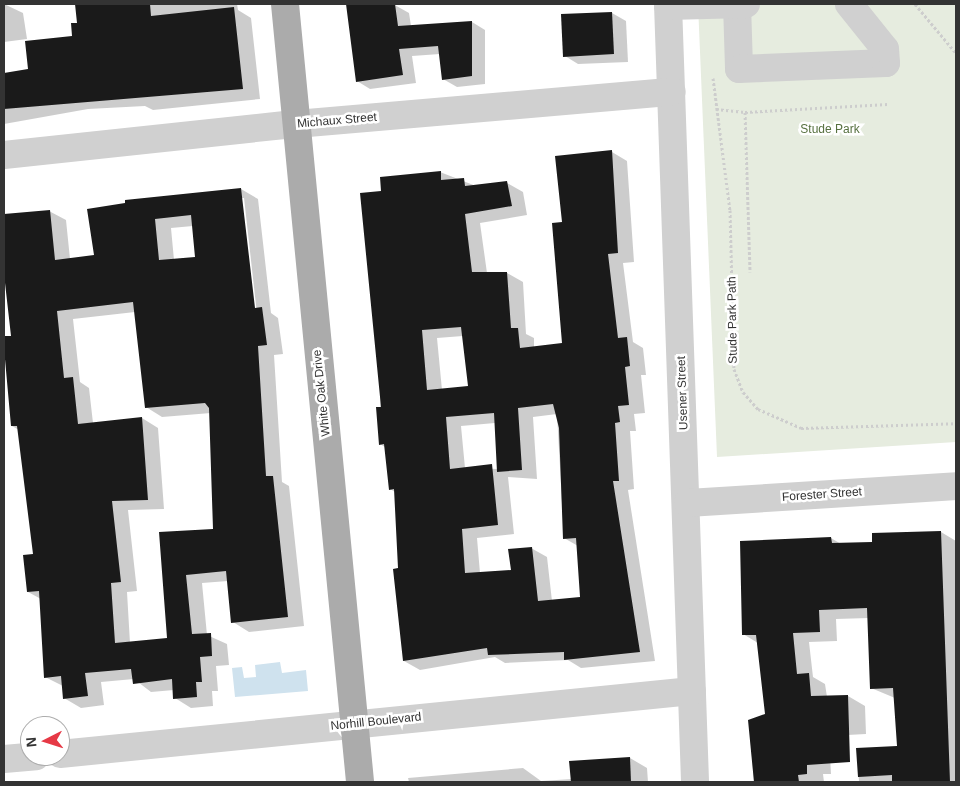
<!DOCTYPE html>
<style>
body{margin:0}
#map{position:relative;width:960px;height:786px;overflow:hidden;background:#fff;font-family:Helvetica,sans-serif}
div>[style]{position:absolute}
.green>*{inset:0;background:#e6ecdf}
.water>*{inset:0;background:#cfe2ee}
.shadow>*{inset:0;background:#0003}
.building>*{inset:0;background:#1a1a1a}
.path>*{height:3px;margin-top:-1.5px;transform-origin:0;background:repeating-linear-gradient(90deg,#cdcdcd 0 2.5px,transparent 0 5px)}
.minor>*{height:28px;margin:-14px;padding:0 14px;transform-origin:14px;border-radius:14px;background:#d0d0d0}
.major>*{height:28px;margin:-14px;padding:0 14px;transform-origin:14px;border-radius:14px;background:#ababab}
span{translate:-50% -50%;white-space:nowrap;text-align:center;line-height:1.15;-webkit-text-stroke:5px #fff;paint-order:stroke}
.street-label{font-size:12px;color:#333}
.park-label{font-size:12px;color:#56703f}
.frame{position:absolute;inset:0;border:5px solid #333;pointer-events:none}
.north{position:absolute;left:20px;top:716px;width:50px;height:50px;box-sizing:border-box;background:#fff;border:1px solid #adadad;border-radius:50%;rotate:265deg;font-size:14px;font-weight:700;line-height:20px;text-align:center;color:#333}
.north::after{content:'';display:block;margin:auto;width:18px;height:22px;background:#e63946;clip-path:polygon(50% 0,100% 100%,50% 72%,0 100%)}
</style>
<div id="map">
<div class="green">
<div style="clip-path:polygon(698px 4px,956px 4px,956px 442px,717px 457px)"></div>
</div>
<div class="water">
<div style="clip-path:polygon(280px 662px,282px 673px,306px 670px,308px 691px,235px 697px,232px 668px,242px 667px,244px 678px,256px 677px,255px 665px)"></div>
</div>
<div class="shadow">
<div style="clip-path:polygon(4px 4px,23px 13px,27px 39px,4px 42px)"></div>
<div style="clip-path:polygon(76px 4px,237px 4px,238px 10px,251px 18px,260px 99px,153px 110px,145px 106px,88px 109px,4px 124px,4px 75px,29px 70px,73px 37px,78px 24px)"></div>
<div style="clip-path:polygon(349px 4px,393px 4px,409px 13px,411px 26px,472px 22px,485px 30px,485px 84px,457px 87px,443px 79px,440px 54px,412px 56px,416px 83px,370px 89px,357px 81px)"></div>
<div style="clip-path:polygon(612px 13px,626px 21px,628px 62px,578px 64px,565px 56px)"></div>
<div style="clip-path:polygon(evenodd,612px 152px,627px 161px,634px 262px,623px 263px,633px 342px,643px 348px,646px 375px,641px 375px,645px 413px,634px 414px,636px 431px,630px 431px,634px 489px,628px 490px,655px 661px,581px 668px,568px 660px,505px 663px,495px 657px,420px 670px,404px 661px,395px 492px,390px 489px,385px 447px,380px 444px,382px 193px,440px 172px,476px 186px,507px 183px,523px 192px,527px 215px,480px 223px,487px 273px,507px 273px,523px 282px,526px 334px,534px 338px,534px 348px,563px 344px,563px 223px,612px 152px,463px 336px,469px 387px,442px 390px,437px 338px,463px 336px,612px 152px,557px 414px,564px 538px,578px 546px,582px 598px,552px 601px,547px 557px,531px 548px,512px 571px,480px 573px,477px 538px,514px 534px,508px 477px,537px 479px,533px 417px,557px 414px,612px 152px,495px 423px,498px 469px,465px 468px,461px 426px,495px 423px)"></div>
<div style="clip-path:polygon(evenodd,241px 189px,258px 199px,271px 313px,278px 318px,283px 354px,274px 355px,282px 482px,289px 486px,304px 626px,249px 632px,233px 622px,228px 581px,202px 583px,207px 635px,227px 644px,229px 665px,216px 666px,218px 691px,212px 691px,213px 706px,191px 708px,175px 698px,174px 690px,151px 692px,134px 679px,101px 682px,104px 705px,81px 708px,64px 698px,63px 686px,45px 677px,41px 599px,28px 592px,34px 555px,19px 430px,12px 426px,4px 338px,12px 337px,4px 269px,4px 216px,49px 211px,66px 220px,70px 259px,95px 256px,89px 210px,241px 189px,241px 198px,244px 198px,257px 314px,255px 314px,241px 198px,241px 189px,193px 226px,197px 258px,174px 260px,171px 228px,193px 226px,241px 189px,135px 312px,146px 407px,162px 417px,211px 413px,214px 531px,160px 533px,168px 639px,130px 643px,127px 592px,137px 591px,128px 510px,164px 509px,158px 428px,142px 418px,93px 423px,89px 388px,80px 382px,73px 319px,135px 312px)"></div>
<div style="clip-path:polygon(941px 532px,956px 541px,956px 782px,859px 782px,857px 750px,899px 748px,895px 698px,871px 688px,869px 618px,836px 619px,837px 641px,809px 642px,813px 677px,825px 684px,827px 697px,848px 696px,865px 706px,866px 734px,829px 736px,831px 774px,823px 774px,824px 782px,754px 782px,749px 721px,767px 716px,758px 643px,743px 634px,831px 538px,841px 544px,873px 543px,873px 535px)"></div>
<div style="clip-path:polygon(630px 758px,647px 768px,648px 782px,409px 782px,408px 778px,523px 768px,541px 781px,572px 779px)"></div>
</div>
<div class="building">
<div style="clip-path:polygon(75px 4px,150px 4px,151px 16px,234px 7px,243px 89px,4px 109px,4px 73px,28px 69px,25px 41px,72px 36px,71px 23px,77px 23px)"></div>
<div style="clip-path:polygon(346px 4px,395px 4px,398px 26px,472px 21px,472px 76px,442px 80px,438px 46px,399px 49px,403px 75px,356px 82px)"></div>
<div style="clip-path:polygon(612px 12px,614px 54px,563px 57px,561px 14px)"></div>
<div style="clip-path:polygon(evenodd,612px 150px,618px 253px,608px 254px,618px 338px,627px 337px,630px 366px,625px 367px,629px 405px,618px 406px,620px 422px,615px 423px,619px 481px,613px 481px,640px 652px,564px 660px,564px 652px,488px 655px,487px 648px,403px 661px,393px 569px,398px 568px,394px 489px,389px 490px,384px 444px,379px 445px,376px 407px,381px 407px,360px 193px,381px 191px,380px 177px,441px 171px,441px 180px,464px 178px,465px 186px,507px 181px,512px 206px,465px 214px,472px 272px,507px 272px,511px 328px,518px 328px,520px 348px,562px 343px,552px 223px,562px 222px,555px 156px,612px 150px,461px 327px,468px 386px,427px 390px,422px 330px,461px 327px,612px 150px,553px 404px,559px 428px,563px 539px,576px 538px,580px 597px,538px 601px,532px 547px,508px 549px,511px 570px,465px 573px,462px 529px,498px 525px,492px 464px,450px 469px,446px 417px,494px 413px,497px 472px,522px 470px,518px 408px,553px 404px)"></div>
<div style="clip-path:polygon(evenodd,241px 188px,255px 308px,262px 307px,267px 345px,258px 346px,266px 476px,273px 476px,288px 617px,231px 623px,226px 571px,186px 575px,192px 634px,211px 633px,212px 656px,200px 657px,202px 682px,196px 682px,197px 697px,173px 699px,172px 679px,133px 684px,131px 669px,85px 673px,88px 696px,63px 699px,61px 676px,44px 678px,39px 591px,27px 592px,23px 555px,33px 554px,17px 426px,11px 426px,4px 348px,4px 336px,11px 336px,4px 274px,4px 214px,50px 210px,55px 260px,94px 255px,87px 209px,125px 203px,125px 200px,241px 188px,191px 215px,195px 257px,159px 260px,155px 219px,191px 215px,241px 188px,133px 302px,145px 408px,205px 403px,209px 408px,213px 529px,159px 532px,167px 638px,115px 643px,111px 583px,121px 582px,112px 501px,148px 500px,142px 417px,78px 424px,73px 377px,64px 378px,57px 311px,133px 302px)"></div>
<div style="clip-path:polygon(941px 531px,950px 782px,892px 782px,892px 775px,858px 777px,856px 748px,897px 746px,893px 688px,870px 689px,867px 608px,819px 610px,820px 632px,793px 633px,797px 674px,809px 673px,811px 696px,848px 695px,850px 762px,807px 765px,807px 774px,798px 775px,799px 782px,754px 782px,748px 720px,765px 714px,756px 635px,742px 635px,740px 541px,831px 537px,832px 543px,872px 542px,872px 533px)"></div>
<div style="clip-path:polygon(630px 757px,631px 782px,571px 782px,569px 761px)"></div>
</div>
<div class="path">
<div style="left:915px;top:4px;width:64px;rotate:50.1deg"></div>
<div style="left:713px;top:78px;width:133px;rotate:82.7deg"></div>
<div style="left:730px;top:210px;width:159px;rotate:88.6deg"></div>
<div style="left:734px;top:369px;width:25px;rotate:69deg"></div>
<div style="left:743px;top:392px;width:23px;rotate:49deg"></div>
<div style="left:758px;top:409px;width:47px;rotate:23.8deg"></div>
<div style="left:801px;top:428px;width:155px;rotate:-1.8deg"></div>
<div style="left:716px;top:109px;width:29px;rotate:6deg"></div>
<div style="left:745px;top:112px;width:143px;rotate:-3.2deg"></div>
<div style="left:745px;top:112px;width:160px;rotate:88.2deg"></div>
</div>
<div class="minor">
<div style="left:668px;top:4px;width:778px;rotate:88.01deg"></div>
<div style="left:737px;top:4px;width:65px;rotate:88.2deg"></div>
<div style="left:739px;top:69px;width:147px;rotate:-2.3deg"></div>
<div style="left:886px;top:63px;width:14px;rotate:-94deg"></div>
<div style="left:885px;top:49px;width:58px;rotate:-128.7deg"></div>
<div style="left:668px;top:6px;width:78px;rotate:-1.5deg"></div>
<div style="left:4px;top:155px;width:294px;rotate:-6.1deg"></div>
<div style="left:296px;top:124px;width:377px;rotate:-4.9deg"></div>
<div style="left:688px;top:503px;width:269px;rotate:-3.6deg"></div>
<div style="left:60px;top:754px;width:635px;rotate:-5.69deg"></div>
<div style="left:4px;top:759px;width:32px;rotate:-5deg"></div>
</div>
<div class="major">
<div style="left:285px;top:4px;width:782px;rotate:84.49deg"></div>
</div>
<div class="street-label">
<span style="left:337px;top:121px;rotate:-5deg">Michaux Street</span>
<span style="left:733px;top:320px;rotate:-91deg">Stude Park Path</span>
<span style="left:322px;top:393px;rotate:-96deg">White Oak Drive</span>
<span style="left:683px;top:393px;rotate:-92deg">Usener Street</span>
<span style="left:822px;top:495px;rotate:-4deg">Forester Street</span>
<span style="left:376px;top:722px;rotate:-6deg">Norhill Boulevard</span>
</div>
<div class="park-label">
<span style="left:830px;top:130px">Stude Park</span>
</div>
<div class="frame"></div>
<div class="north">N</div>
</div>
